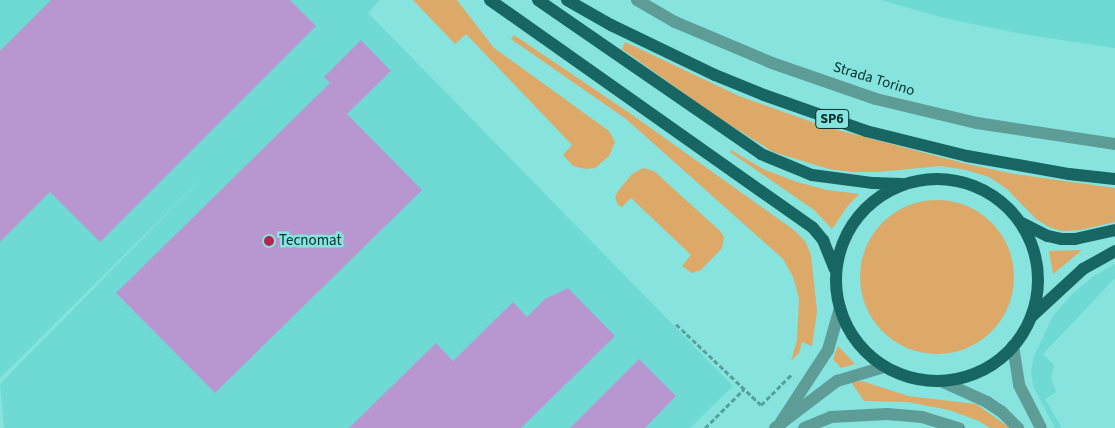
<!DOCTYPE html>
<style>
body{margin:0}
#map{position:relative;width:1115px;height:428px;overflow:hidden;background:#86e3de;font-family:"Source Sans 3",sans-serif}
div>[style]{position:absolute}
.built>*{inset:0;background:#6fd9d4}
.green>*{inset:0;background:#dca969}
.round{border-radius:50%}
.building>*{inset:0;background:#b897d0}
.path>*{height:3px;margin-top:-1.5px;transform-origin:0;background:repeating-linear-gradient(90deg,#55a09c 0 5px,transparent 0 7.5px)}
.minor>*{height:12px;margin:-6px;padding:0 6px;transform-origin:6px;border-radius:6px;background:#5e9c98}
.major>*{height:12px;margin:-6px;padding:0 6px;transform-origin:6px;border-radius:6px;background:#176663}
.major>.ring{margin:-6px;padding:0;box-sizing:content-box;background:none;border:12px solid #176663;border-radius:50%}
.dots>*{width:14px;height:14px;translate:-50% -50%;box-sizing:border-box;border:2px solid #86e3de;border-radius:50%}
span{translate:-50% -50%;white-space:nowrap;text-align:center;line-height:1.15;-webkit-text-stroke:5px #86e3de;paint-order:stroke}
.shield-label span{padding:1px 4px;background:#86e3de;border:1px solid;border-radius:4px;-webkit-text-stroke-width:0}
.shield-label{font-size:14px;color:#032f2d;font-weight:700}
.street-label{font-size:15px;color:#032f2d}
.poi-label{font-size:15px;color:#032f2d}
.left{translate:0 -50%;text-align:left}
</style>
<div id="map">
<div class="built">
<div style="clip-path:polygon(0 0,380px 0,368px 13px,733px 386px,690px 428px,4px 428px,0 384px,208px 172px,0 378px)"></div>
<div style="clip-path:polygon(881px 0,1115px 0,1115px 48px,1022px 34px,944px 18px)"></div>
<div style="clip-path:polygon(1115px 264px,1115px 278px,1043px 354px,1054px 365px,1051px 379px,1056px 392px,1045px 399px,1062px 428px,1055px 428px,1033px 386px,1031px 371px,1034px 356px,1053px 316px,1073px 293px,1094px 276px)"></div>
</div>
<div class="green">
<div style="clip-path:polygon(413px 0,457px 0,494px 48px,609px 131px,615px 142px,609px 156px,595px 168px,586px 169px,573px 166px,563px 155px,572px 145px,466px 34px,455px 44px)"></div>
<div style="clip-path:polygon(514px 35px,631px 114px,794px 230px,805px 241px,811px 255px,817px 311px,812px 346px,802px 342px,799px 353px,791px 361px,797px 340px,799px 298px,793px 277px,783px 259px,626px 119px,511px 39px)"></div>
<div style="clip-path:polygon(625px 42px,739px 96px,823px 126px,967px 164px,1014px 174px,1115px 188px,1115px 222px,1080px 230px,1062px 231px,1049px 227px,1036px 219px,1007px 189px,989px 177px,966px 170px,940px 166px,877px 172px,854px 172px,829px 169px,773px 152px,719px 118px,622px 49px)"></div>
<div style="clip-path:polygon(731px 150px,763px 169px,797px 182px,827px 190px,859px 194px,847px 207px,832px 229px,814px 210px,730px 152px)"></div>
<div style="clip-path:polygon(643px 168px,654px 171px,720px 231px,724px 237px,722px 248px,701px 270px,692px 273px,682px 266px,691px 255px,631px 198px,622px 207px,618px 205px,615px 197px,618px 191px,632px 174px)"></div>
<div class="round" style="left:860px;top:200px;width:154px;height:154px"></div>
<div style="clip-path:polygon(1082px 250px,1053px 274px,1049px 251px)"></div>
<div style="clip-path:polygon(838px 346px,855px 364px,841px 368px,833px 359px)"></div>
<div style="clip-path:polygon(862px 381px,908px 396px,976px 404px,1010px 428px,990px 428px,979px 421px,949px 410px,908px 402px,864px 401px,851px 382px)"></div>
</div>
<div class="building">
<div style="clip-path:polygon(51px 0,290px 0,316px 26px,100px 242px,50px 192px,0 242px,0 51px)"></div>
<div style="clip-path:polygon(361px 40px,391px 71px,347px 114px,422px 190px,215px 393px,116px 293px,330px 83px,324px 77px)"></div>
<div style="clip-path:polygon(568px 288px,615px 336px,521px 428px,349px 428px,436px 343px,453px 361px,513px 302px,527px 317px,545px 299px)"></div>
<div style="clip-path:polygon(639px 359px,676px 396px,645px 428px,570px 428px)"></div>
</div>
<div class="path">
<div style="left:676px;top:324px;width:117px;rotate:43.6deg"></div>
<div style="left:761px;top:405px;width:44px;rotate:-45deg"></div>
<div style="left:705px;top:428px;width:55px;rotate:-45deg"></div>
</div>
<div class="minor">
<div style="left:637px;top:0;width:44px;rotate:30.1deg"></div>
<div style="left:675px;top:22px;width:105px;rotate:22.9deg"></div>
<div style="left:772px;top:63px;width:110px;rotate:19.1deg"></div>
<div style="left:876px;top:99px;width:104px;rotate:13.4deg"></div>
<div style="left:977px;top:123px;width:140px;rotate:8.7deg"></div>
<div style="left:1013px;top:346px;width:39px;rotate:81deg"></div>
<div style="left:1019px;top:385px;width:48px;rotate:62.9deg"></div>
<div style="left:941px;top:381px;width:51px;rotate:24.5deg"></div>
<div style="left:987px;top:402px;width:18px;rotate:34deg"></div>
<div style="left:1002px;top:412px;width:23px;rotate:45deg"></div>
<div style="left:781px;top:422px;width:86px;rotate:-56.9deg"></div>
<div style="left:828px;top:350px;width:44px;rotate:-74.1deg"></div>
<div style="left:775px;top:428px;width:78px;rotate:-37.2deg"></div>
<div style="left:837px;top:381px;width:49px;rotate:-16.6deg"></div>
<div style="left:804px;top:428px;width:29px;rotate:-22deg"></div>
<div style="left:831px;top:417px;width:56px;rotate:-3.1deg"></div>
<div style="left:887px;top:414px;width:35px;rotate:5deg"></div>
<div style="left:922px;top:417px;width:39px;rotate:17deg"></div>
</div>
<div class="major">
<div style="left:490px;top:0;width:395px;rotate:35.2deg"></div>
<div style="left:813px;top:228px;width:16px;rotate:50deg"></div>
<div style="left:823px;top:240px;width:31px;rotate:68deg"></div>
<div style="left:538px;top:0;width:271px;rotate:34.6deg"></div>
<div style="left:761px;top:154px;width:55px;rotate:22.4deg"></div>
<div style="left:812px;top:175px;width:62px;rotate:7.5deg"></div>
<div style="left:873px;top:183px;width:29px;rotate:2deg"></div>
<div style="left:567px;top:0;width:51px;rotate:29.6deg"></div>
<div style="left:611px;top:25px;width:115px;rotate:25.7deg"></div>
<div style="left:715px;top:75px;width:53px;rotate:22.2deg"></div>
<div style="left:764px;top:95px;width:108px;rotate:19.4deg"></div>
<div style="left:866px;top:131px;width:104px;rotate:13.9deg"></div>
<div style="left:967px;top:156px;width:104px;rotate:10deg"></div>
<div style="left:1069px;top:174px;width:46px;rotate:6.2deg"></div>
<div class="ring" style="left:836px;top:179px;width:190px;height:190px"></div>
<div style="left:1020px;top:222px;width:31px;rotate:27deg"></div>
<div style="left:1048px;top:236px;width:13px;rotate:13deg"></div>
<div style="left:1061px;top:239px;width:14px"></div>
<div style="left:1075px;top:239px;width:41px;rotate:-12.7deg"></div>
<div style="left:1031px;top:317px;width:71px;rotate:-42.7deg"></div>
<div style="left:1083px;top:269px;width:37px;rotate:-29deg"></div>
</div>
<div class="dots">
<div style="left:269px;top:241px;background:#b5244c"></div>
</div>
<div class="shield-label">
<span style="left:832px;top:119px">SP6</span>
</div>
<div class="street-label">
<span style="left:874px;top:79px;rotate:17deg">Strada Torino</span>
</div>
<div class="poi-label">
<span class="left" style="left:279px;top:241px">Tecnomat</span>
</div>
</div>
